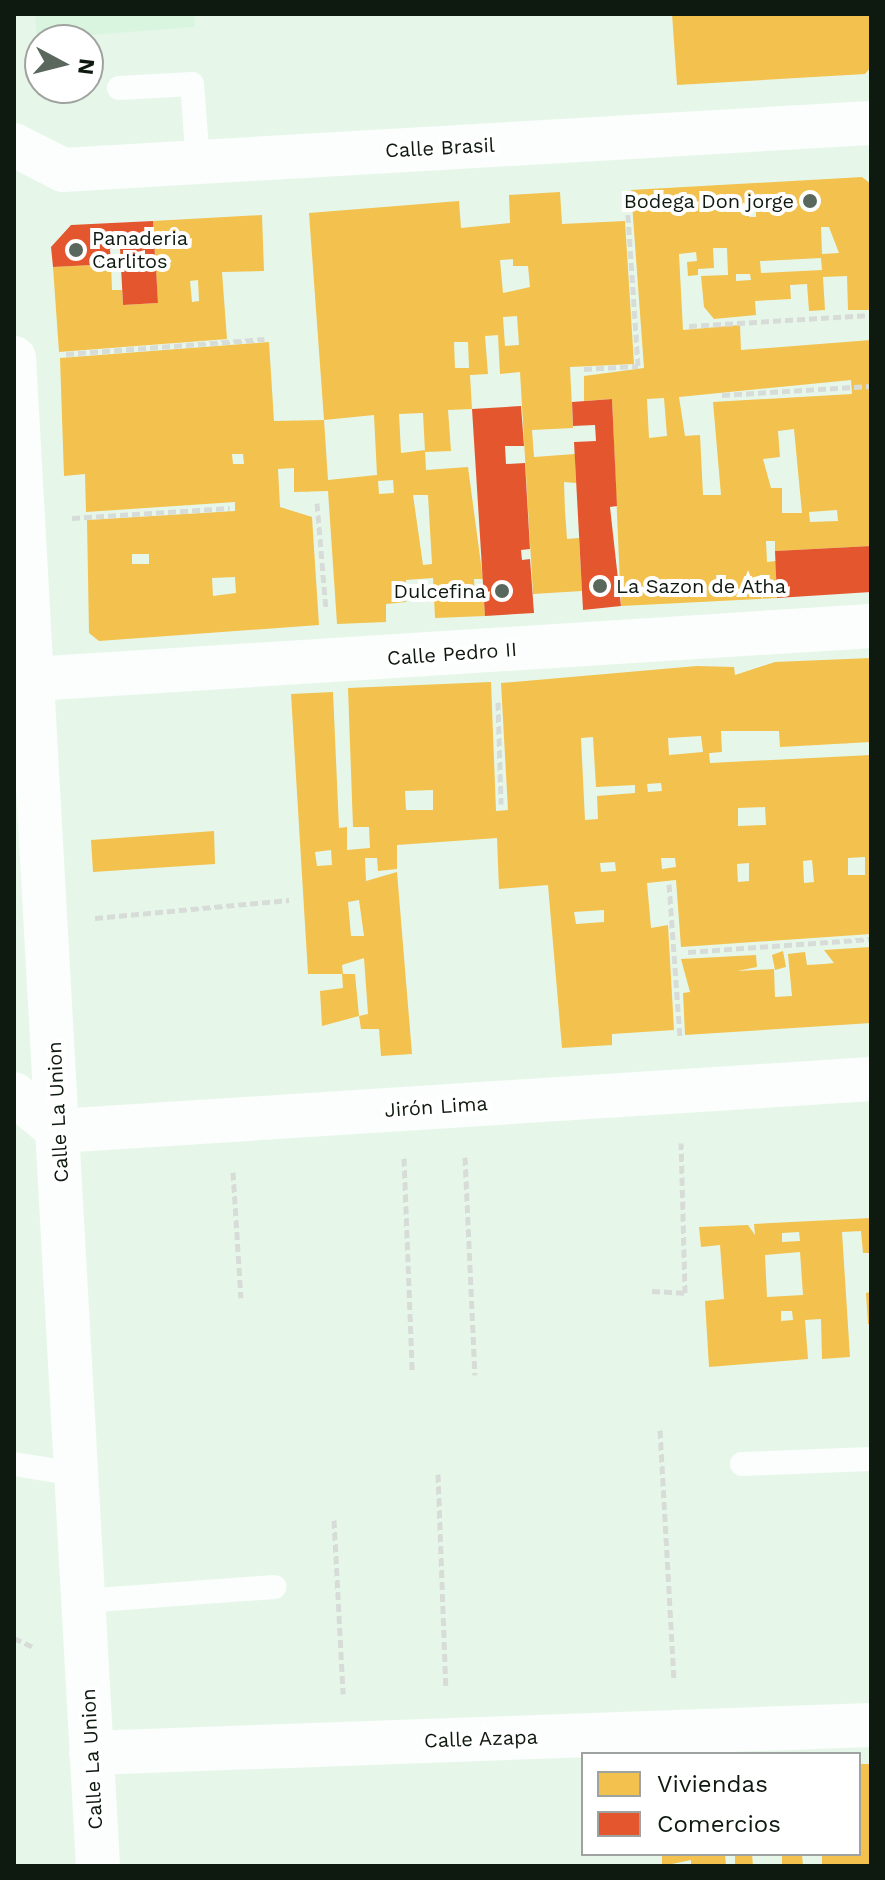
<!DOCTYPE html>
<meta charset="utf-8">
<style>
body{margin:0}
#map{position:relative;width:885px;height:1880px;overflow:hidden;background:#e6f7e9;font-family:"Work Sans",sans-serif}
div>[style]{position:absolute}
.built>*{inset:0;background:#daf5df}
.homes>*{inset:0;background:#f2c14e}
.shops>*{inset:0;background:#e4572e}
.path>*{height:5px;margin-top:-2.5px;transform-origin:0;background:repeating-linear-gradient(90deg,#d7dcd8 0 8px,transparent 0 12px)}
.service>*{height:24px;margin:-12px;padding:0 12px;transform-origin:12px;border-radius:12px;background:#fbfefc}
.minor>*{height:44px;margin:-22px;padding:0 22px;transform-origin:22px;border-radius:22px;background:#fbfefc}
.dots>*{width:22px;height:22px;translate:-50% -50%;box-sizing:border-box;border:4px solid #fff;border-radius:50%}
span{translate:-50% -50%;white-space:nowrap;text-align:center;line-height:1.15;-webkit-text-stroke:8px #fff;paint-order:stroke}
.street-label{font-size:20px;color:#0e1910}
.poi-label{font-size:20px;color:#0e1910}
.right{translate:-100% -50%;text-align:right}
.left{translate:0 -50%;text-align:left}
.frame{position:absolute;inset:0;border:16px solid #0e1910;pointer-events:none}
.legend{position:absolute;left:581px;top:1752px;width:280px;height:104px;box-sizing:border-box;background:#fff;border:2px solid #9fa39f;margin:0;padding:10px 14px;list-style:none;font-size:24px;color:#0e1910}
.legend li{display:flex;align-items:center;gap:16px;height:40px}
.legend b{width:40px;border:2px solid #9fa39f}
.north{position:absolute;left:24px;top:24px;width:80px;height:80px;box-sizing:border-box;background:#fff;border:2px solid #9fa39f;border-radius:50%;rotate:97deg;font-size:22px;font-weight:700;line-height:32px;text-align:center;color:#0e1910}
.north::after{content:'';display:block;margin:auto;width:28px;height:36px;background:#5a675c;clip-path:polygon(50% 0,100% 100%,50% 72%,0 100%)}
</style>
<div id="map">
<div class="built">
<div style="clip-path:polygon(35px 14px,194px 14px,195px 27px,37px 39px)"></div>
</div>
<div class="homes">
<div style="clip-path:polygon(672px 14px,871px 14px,871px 67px,865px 74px,677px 85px)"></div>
<div style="clip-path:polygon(evenodd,862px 177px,871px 184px,871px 310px,848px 310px,847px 276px,823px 277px,825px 310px,809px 311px,807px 284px,790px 285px,791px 299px,755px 301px,756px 315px,714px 319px,704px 307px,701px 276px,728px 275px,727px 248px,713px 248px,714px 268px,698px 269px,698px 275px,688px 276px,687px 262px,697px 261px,696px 252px,679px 254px,683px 330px,740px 325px,741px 350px,871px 340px,871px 546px,775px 551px,775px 541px,766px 541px,767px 562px,776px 561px,777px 598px,621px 606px,612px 399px,584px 401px,584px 376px,644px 368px,631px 190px,862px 177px,756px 196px,756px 217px,749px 217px,748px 197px,756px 196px,862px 177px,821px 227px,829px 227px,839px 253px,822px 254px,821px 227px,862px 177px,821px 258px,822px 270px,761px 273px,760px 261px,821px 258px,862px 177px,736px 274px,750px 274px,751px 280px,736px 281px,736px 274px,862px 177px,851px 380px,852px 394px,713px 402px,721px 495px,703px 495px,700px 435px,685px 436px,679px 397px,851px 380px,862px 177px,664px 398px,667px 436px,649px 438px,647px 399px,664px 398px,862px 177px,794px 429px,802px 513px,782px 513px,782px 488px,771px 488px,763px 459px,780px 457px,778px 431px,794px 429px,862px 177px,837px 510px,838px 521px,810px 522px,809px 512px,837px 510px)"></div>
<div style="clip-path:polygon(evenodd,560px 192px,562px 224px,625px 221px,634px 364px,570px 367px,573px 428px,532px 430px,534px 457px,575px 454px,576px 483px,564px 482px,565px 511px,567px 539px,579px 538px,582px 591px,533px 594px,520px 372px,500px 374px,498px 335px,485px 336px,488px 374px,470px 375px,472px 409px,448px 410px,451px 451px,425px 452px,423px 413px,399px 414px,401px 453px,425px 450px,426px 470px,468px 467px,483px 579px,474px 579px,475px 599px,484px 598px,485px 616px,435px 618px,433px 578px,406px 580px,406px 602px,386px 604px,386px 622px,337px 624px,328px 491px,294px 492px,294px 468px,278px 469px,280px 507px,312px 517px,319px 625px,99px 641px,89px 633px,87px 520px,235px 511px,235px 502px,86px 512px,85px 474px,64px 476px,60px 358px,269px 342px,274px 421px,324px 420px,328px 480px,377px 475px,374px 415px,324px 420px,309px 213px,459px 201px,461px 228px,510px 223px,509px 195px,560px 192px,513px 259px,513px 266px,528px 266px,530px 287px,503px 293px,500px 260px,513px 259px,560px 192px,517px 316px,519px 345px,505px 346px,503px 317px,517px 316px,560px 192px,454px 342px,468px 342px,469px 368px,455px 368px,454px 342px,560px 192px,232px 454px,243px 454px,244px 464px,233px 464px,232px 454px,560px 192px,393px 480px,394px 493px,379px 494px,378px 481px,393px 480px,560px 192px,413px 495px,428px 495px,432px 564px,423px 565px,413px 495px,560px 192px,132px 554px,149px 554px,149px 564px,132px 564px,132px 554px,560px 192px,235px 577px,236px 593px,213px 596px,212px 578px,235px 577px)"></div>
<div style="clip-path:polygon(evenodd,262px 215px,264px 271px,222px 272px,227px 339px,59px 352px,53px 267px,111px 264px,112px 290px,122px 290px,123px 305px,158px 303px,153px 221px,262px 215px,198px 280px,199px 301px,192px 302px,190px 281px,198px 280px)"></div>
<div style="clip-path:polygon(evenodd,871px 658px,871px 742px,780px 747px,779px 731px,721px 731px,722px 752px,709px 753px,710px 763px,871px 755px,871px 934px,681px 947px,676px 880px,647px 883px,651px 928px,668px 925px,674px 1030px,612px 1034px,612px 1045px,562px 1048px,548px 885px,499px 889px,497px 838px,397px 845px,397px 869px,378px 871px,377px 858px,365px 858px,366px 881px,397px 872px,412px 1054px,381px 1056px,379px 1029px,361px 1029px,359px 1016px,322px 1026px,320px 991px,343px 988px,342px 974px,355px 974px,359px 1016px,368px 1014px,364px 958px,342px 965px,343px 974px,308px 974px,291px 694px,333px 692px,339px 828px,347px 827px,347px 850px,370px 848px,369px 827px,353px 827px,348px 688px,491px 682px,496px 811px,508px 810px,501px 683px,697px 666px,734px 667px,735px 675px,775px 662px,871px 658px,701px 736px,703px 752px,669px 755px,668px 738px,701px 736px,871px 658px,593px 737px,596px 787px,635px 785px,635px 793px,597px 796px,598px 819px,585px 820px,581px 738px,593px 737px,871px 658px,661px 783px,662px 791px,648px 792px,647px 784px,661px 783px,871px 658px,433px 790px,433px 810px,406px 810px,405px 791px,433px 790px,871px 658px,765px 807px,766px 825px,738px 826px,738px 808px,765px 807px,871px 658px,331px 850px,332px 865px,317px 866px,315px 852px,331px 850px,871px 658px,865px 857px,865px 875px,848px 875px,848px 858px,865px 857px,871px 658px,661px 858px,675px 858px,676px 867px,662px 869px,661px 858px,871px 658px,812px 860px,814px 882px,804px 883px,803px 861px,812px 860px,871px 658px,615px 862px,616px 871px,601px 872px,600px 863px,615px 862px,871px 658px,749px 863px,749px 881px,738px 882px,737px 864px,749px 863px,871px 658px,359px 900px,364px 936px,351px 936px,348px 902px,359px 900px,871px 658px,604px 910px,604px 922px,576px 924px,574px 912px,604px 910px)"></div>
<div style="clip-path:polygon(214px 831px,215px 864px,93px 872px,91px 840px)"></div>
<div style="clip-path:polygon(871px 947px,871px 1023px,685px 1035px,683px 993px,690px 992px,681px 959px,756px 955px,757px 967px,737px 971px,774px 969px,775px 997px,792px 996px,788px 954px,805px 952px,807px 965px,825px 964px,834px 963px,824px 950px)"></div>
<div style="clip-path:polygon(783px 951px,786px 967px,775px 970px,772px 955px)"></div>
<div style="clip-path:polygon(evenodd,871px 1218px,871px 1253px,863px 1253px,861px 1231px,842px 1232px,850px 1357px,822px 1359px,821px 1319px,805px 1320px,808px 1359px,709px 1367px,705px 1301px,724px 1299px,720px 1245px,701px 1247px,699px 1227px,748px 1225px,755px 1235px,754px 1224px,871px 1218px,799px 1232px,800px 1241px,782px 1242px,782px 1233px,799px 1232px,871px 1218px,800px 1252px,803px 1295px,767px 1297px,765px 1255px,800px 1252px,871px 1218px,781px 1311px,792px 1311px,793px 1320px,781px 1321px,781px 1311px)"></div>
<div style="clip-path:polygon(871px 1292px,871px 1324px,868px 1324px,866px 1293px)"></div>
<div style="clip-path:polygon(859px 1764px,871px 1764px,871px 1866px,822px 1866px,822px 1854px,859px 1854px)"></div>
<div style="clip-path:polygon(662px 1854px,725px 1854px,726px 1866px,691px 1866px,691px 1860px,662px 1866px)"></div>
<div style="clip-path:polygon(735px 1854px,752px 1854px,753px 1866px,735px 1866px)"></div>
<div style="clip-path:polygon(782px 1854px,802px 1854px,803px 1866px,782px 1866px)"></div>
</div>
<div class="shops">
<div style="clip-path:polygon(153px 221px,155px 256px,137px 258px,138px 269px,156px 268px,158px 303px,123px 305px,120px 248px,110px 249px,111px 264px,53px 267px,51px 247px,71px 225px)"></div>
<div style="clip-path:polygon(612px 399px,617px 506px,610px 507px,621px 606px,583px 610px,574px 442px,596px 441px,595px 425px,573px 426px,572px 402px)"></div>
<div style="clip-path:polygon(521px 406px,524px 446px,505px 446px,506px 464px,525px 463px,530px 549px,521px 550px,522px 560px,530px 559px,534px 613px,485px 616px,472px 409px)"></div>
<div style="clip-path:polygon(871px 546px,871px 592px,777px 598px,775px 551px)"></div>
</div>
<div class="path">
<div style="left:689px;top:326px;width:182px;rotate:-3.5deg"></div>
<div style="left:66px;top:354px;width:199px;rotate:-4.3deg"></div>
<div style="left:584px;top:369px;width:54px;rotate:-3.2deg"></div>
<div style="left:638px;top:366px;width:179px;rotate:-93.8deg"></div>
<div style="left:722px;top:395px;width:149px;rotate:-3.5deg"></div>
<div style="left:317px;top:503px;width:107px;rotate:85.2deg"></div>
<div style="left:72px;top:518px;width:158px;rotate:-3.6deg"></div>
<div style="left:498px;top:702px;width:102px;rotate:88.3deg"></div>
<div style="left:669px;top:884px;width:155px;rotate:85.9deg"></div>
<div style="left:95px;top:918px;width:195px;rotate:-5.3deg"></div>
<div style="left:688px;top:952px;width:183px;rotate:-4.1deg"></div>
<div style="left:465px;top:1157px;width:218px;rotate:87.4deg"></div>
<div style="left:404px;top:1158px;width:213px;rotate:87.8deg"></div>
<div style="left:233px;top:1172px;width:126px;rotate:86.4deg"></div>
<div style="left:652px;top:1291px;width:33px;rotate:3deg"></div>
<div style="left:685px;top:1293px;width:150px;rotate:-91.5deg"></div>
<div style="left:660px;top:1430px;width:251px;rotate:86.8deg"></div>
<div style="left:438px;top:1474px;width:215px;rotate:87.9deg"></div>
<div style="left:334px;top:1520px;width:174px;rotate:87deg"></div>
<div style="left:14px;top:1638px;width:23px;rotate:25deg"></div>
</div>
<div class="service">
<div style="left:119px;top:88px;width:73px;rotate:-3.1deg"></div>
<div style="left:192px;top:84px;width:78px;rotate:85.6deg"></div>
<div style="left:14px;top:1464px;width:63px;rotate:9.2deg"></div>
<div style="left:742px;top:1464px;width:129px;rotate:-2.2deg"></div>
<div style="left:83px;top:1601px;width:192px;rotate:-4.2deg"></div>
</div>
<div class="minor">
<div style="left:14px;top:145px;width:55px;rotate:27deg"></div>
<div style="left:63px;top:170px;width:809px;rotate:-3.33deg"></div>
<div style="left:14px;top:358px;width:1510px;rotate:86.81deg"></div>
<div style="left:33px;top:679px;width:840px;rotate:-3.62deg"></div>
<div style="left:14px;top:1094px;width:58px;rotate:39.4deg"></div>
<div style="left:59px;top:1131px;width:814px;rotate:-3.66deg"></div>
<div style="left:91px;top:1753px;width:781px;rotate:-2.06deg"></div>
</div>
<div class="dots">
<div style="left:810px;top:201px;background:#5a675c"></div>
<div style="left:76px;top:250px;background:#5a675c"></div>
<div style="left:600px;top:586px;background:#5a675c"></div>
<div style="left:502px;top:591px;background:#5a675c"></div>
</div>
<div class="street-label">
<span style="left:440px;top:148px;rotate:-3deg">Calle Brasil</span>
<span style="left:452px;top:654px;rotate:-4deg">Calle Pedro II</span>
<span style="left:436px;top:1107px;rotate:-4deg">Jirón Lima</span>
<span style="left:58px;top:1112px;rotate:-93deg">Calle La Union</span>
<span style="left:481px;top:1739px;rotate:-2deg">Calle Azapa</span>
<span style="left:92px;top:1759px;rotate:-93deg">Calle La Union</span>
</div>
<div class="poi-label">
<span class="right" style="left:794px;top:201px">Bodega Don jorge</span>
<span class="left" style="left:92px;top:250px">Panaderia<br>Carlitos</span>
<span class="left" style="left:616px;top:586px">La Sazon de Atha</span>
<span class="right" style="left:486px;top:591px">Dulcefina</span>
</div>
<div class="frame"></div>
<ul class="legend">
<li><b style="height:22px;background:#f2c14e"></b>Viviendas</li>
<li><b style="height:22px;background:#e4572e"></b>Comercios</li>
</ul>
<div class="north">N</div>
</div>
